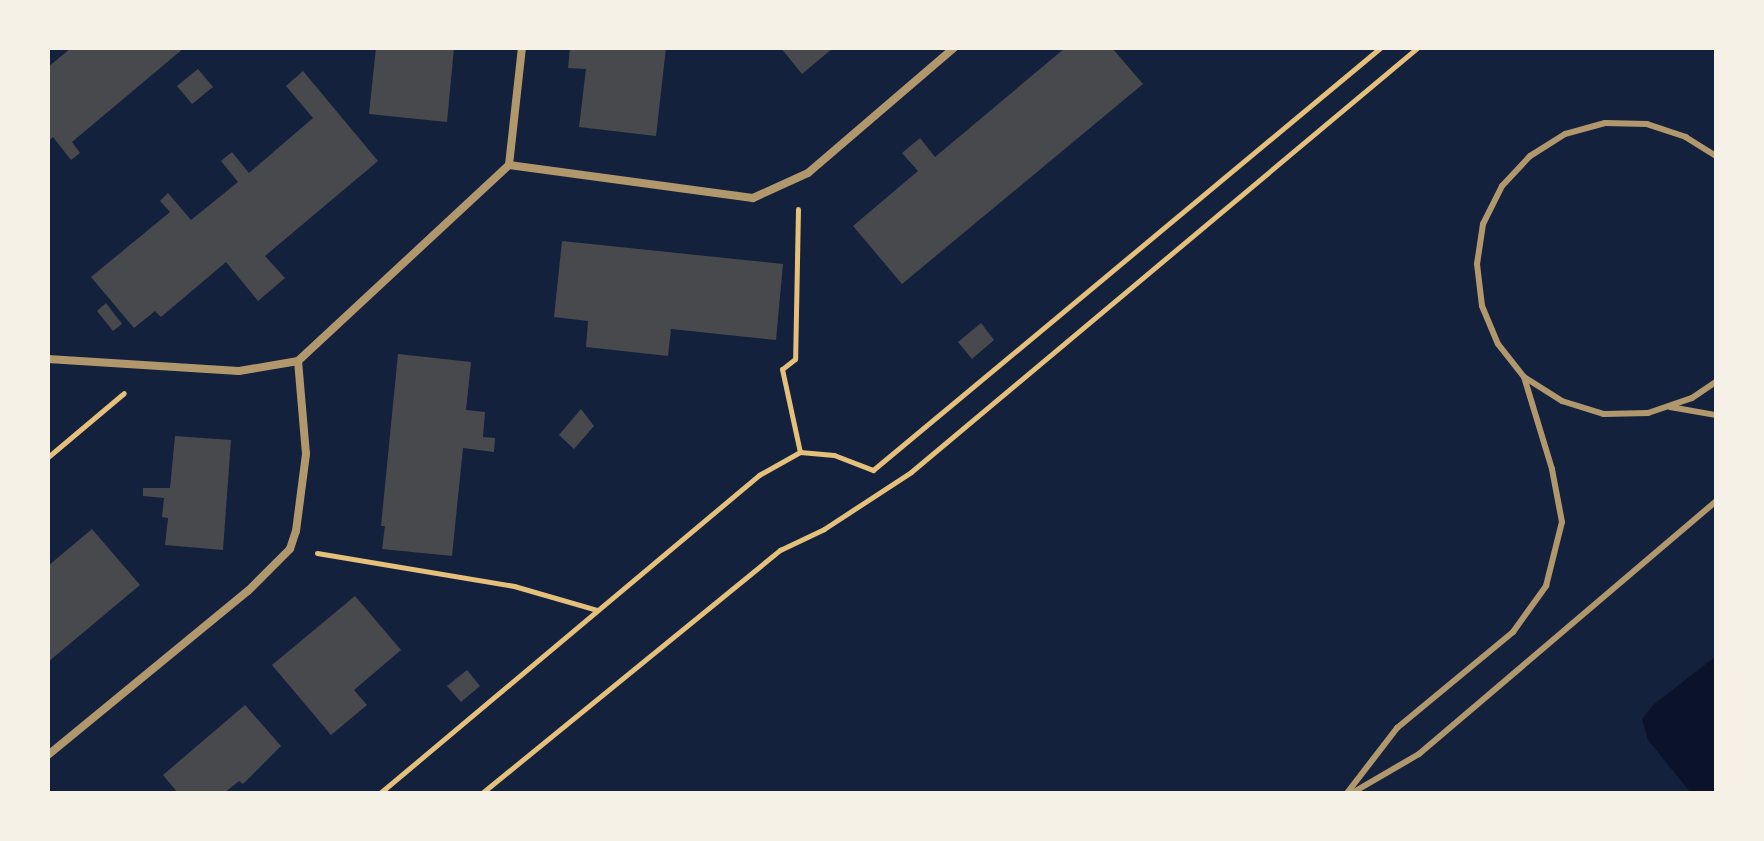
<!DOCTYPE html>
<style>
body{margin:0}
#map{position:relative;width:1764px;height:841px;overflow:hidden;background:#14213d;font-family:"DM Sans",sans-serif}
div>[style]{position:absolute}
.water>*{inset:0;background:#0b132b}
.building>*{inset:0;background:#48494c}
.path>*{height:5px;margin:-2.5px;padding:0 2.5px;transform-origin:2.5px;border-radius:2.5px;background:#e5c07b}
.service>*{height:6px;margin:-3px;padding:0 3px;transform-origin:3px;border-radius:3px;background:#b1986c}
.minor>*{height:8px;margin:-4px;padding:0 4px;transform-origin:4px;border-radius:4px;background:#b1986c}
span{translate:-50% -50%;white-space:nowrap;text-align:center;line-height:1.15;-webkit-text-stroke:6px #f6f1e7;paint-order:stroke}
.frame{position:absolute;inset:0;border:50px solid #f6f1e7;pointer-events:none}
</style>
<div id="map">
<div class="water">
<div style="clip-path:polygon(1716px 656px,1716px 793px,1691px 793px,1648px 740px,1642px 719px,1653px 705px)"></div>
</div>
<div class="building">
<div style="clip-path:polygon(71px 48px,184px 48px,72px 142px,80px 153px,71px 160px,53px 137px,48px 141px,48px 67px)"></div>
<div style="clip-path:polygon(376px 48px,454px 48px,447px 122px,369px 114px)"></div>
<div style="clip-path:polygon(570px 48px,666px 48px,656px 136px,579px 127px,586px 69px,568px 68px)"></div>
<div style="clip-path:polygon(781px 48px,833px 48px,802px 74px)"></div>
<div style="clip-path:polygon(1065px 48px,1112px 48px,1143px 84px,902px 284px,853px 226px,918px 171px,902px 153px,920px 138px,935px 157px)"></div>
<div style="clip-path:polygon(198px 69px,213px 87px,192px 104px,177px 86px)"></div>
<div style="clip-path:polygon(303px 71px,378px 161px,265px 256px,285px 278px,258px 301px,226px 262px,161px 317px,155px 311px,134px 328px,91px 277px,170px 212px,160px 201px,168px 193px,191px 220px,238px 182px,221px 161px,232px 152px,249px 173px,313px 118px,286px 86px)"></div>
<div style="clip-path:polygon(562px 241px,783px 264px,776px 340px,671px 329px,668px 356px,586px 347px,588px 321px,554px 317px)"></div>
<div style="clip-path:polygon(106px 303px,122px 324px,113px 331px,97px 311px)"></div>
<div style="clip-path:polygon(981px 323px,994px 340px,972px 359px,958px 342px)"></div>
<div style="clip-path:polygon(398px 354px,471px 362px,466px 410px,485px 412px,483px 437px,495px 438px,494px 452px,463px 448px,452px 556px,382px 549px,385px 526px,381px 526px)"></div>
<div style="clip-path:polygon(581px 409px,594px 426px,574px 449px,559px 435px)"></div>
<div style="clip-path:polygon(175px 436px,231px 440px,223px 550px,165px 545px,168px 518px,162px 517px,164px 498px,143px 496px,143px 488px,170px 488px)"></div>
<div style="clip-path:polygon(92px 529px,140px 585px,48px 662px,48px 566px)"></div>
<div style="clip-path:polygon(355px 596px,401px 650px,354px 690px,367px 705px,331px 735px,272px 665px)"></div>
<div style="clip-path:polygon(467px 670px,480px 686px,461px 702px,447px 686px)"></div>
<div style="clip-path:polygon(245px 705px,281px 746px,243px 784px,239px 781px,224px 793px,178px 793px,163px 775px)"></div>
</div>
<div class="path">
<div style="left:798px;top:209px;width:150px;rotate:91.1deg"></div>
<div style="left:795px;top:359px;width:16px;rotate:142deg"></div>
<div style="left:782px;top:369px;width:85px;rotate:77.8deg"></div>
<div style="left:48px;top:457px;width:99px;rotate:-40.1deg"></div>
<div style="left:317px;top:553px;width:200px;rotate:9.5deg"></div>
<div style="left:514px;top:586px;width:86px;rotate:16.1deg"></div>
<div style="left:380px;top:793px;width:495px;rotate:-40deg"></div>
<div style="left:759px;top:475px;width:47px;rotate:-29.3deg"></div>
<div style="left:800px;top:452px;width:34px;rotate:5deg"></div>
<div style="left:834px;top:455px;width:42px;rotate:21deg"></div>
<div style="left:873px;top:470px;width:660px;rotate:-39.77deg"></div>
<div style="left:482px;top:793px;width:385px;rotate:-39.2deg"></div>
<div style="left:780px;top:550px;width:49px;rotate:-25.5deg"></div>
<div style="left:824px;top:529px;width:104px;rotate:-33.2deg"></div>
<div style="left:911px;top:472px;width:660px;rotate:-39.96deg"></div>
</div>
<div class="service">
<div style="left:1716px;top:156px;width:36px;rotate:-148deg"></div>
<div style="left:1686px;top:137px;width:41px;rotate:-161.6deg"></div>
<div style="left:1647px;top:124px;width:42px;rotate:-178.6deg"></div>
<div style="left:1605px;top:123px;width:41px;rotate:164.6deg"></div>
<div style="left:1565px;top:134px;width:41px;rotate:147.8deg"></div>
<div style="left:1530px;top:156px;width:41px;rotate:133deg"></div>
<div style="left:1502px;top:186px;width:42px;rotate:116.6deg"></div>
<div style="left:1483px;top:224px;width:40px;rotate:98.5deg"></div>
<div style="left:1477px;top:264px;width:42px;rotate:83.2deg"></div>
<div style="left:1482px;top:306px;width:41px;rotate:67.2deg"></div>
<div style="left:1498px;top:344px;width:42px;rotate:51.8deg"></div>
<div style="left:1524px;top:377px;width:45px;rotate:32.3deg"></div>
<div style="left:1562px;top:401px;width:44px;rotate:17.2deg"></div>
<div style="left:1604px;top:414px;width:44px;rotate:-1.3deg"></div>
<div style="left:1648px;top:413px;width:46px;rotate:-18.8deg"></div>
<div style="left:1692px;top:398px;width:29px;rotate:-34deg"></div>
<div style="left:1670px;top:407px;width:47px;rotate:9.9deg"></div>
<div style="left:1347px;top:793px;width:82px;rotate:-52.4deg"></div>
<div style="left:1397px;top:728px;width:151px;rotate:-39.6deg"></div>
<div style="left:1513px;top:632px;width:57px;rotate:-54.3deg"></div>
<div style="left:1546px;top:586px;width:66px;rotate:-76deg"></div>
<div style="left:1562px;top:522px;width:54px;rotate:-100.7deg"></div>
<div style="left:1552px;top:469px;width:96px;rotate:-106.9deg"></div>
<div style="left:1352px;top:793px;width:78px;rotate:-30.2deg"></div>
<div style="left:1419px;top:754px;width:390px;rotate:-40.4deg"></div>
</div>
<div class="minor">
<div style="left:509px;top:165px;width:246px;rotate:7.7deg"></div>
<div style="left:753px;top:198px;width:60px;rotate:-24.4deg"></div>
<div style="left:808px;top:173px;width:192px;rotate:-40.6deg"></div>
<div style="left:509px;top:165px;width:118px;rotate:-83.7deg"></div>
<div style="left:48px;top:359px;width:191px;rotate:3.6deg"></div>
<div style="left:239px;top:371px;width:60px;rotate:-9.6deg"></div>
<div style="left:48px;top:755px;width:259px;rotate:-39.4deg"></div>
<div style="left:248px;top:591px;width:59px;rotate:-45deg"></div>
<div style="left:290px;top:549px;width:19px;rotate:-72deg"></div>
<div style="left:296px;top:531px;width:78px;rotate:-82.6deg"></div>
<div style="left:306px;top:454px;width:93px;rotate:-94.9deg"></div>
<div style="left:298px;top:361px;width:288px;rotate:-42.9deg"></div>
</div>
<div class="frame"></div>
</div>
